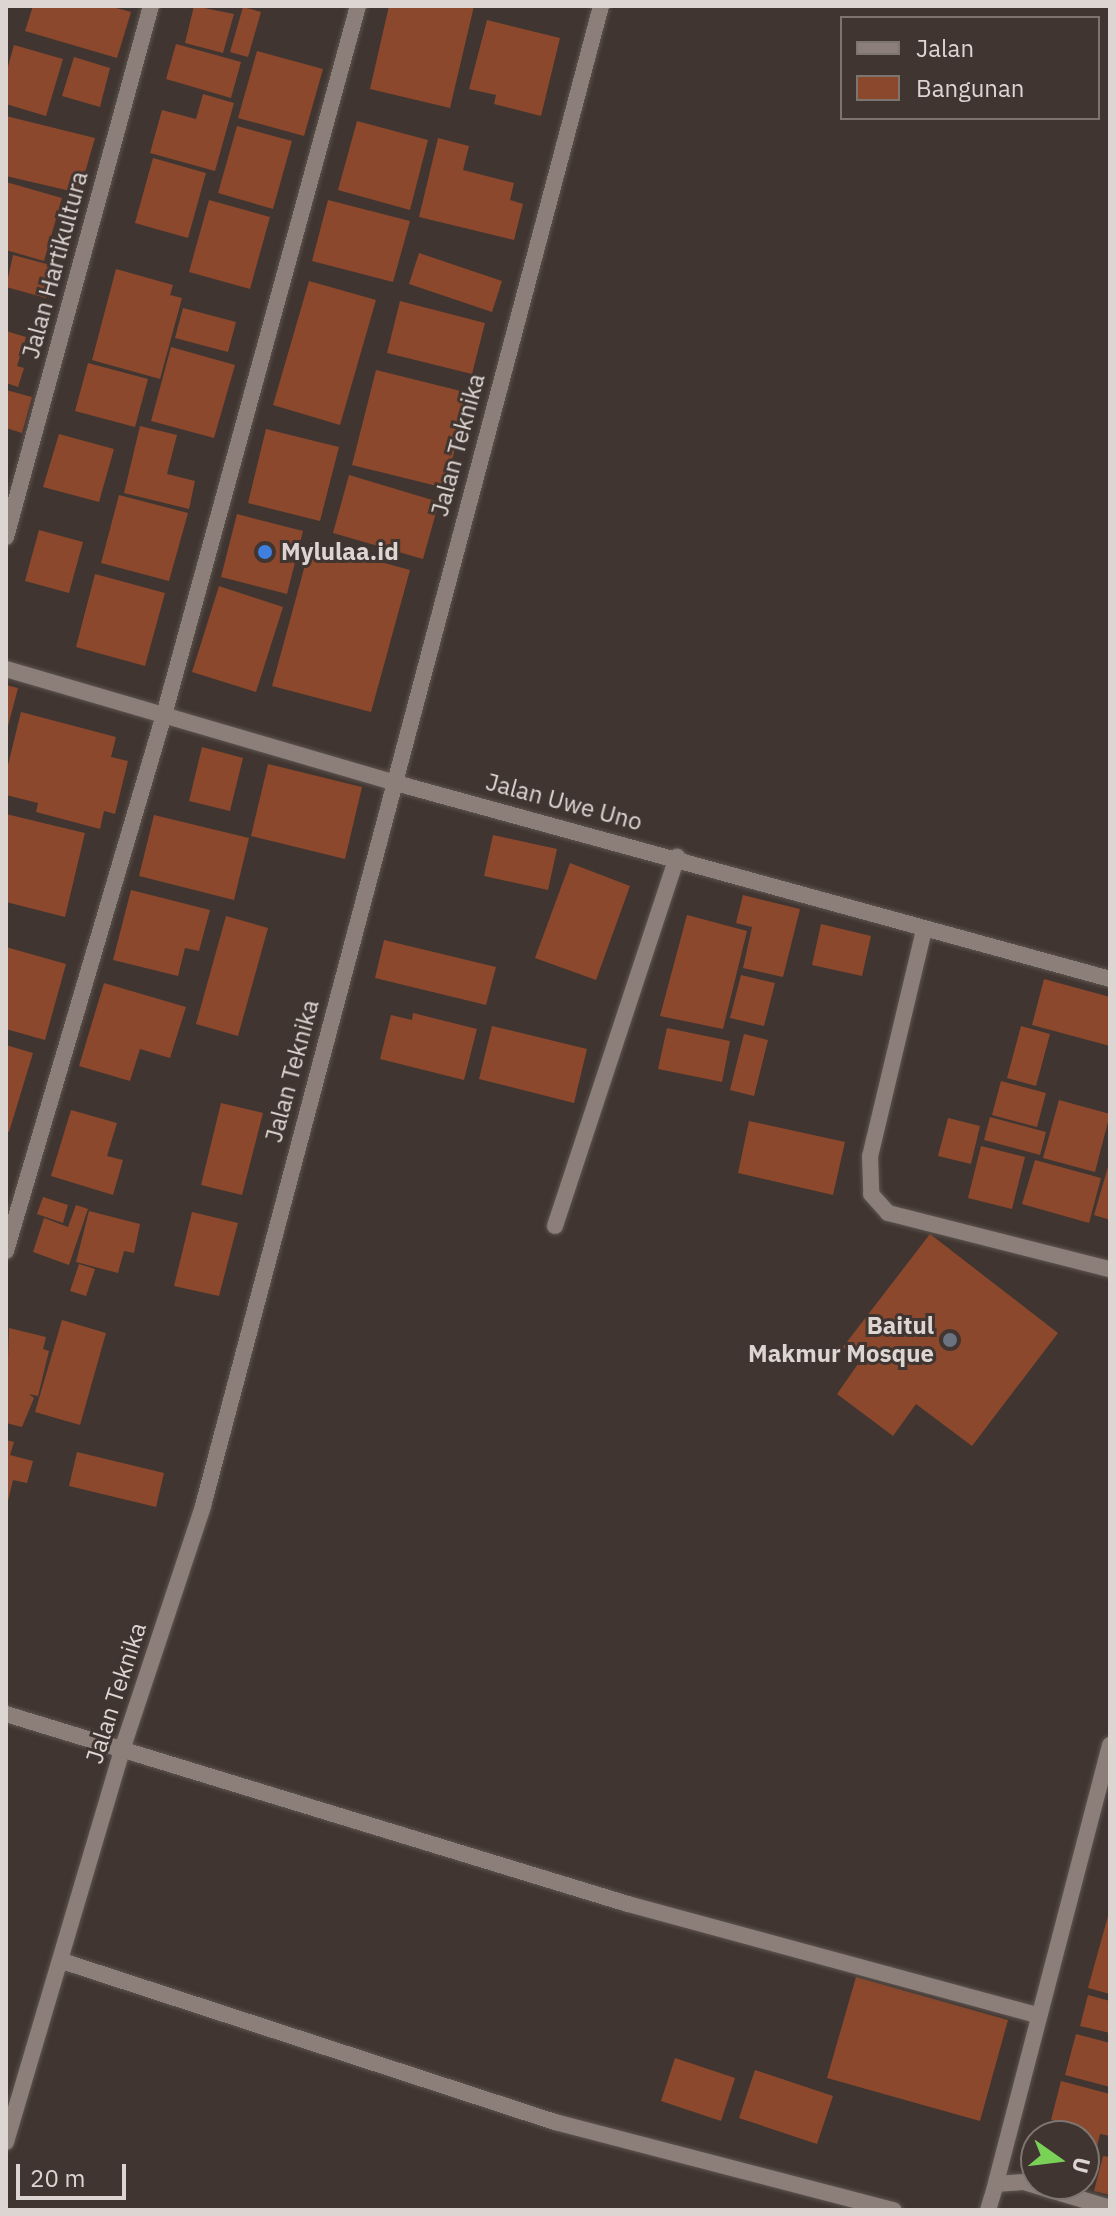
<!DOCTYPE html>
<style>
body{margin:0}
#map{position:relative;width:1116px;height:2216px;overflow:hidden;background:#403530;font-family:"IBM Plex Sans",sans-serif}
div>[style]{position:absolute}
.building>*{inset:0;background:#8b482c}
.roads{filter:drop-shadow(0 0 2px #5d5450) drop-shadow(0 0 2px #5d5450)}
.street>*{height:16px;margin:-8px;padding:0 8px;transform-origin:8px;border-radius:8px;background:#8c7e79}
.dots>*{width:22px;height:22px;translate:-50% -50%;box-sizing:border-box;border:4px solid #403530;border-radius:50%}
span{translate:-50% -50%;white-space:nowrap;text-align:center;line-height:1.15;-webkit-text-stroke:6px #403530;paint-order:stroke}
.street-label{font-size:24px;color:#dcd5d2}
.poi-label{font-size:24px;color:#dcd5d2;font-weight:700}
.left{translate:0 -50%;text-align:left}
.right{translate:-100% -50%;text-align:right}
.frame{position:absolute;inset:0;border:8px solid #dcd5d2;pointer-events:none}
.legend{position:absolute;left:840px;top:16px;width:260px;height:104px;box-sizing:border-box;background:#403530;border:2px solid #7e7571;margin:0;padding:10px 14px;list-style:none;font-size:24px;color:#dcd5d2}
.legend li{display:flex;align-items:center;gap:16px;height:40px}
.legend b{width:40px;border:2px solid #7e7571}
.north{position:absolute;left:1020px;top:2120px;width:80px;height:80px;box-sizing:border-box;background:#403530;border:2px solid #7e7571;border-radius:50%;rotate:104deg;font-size:22px;font-weight:700;line-height:32px;text-align:center;color:#dcd5d2}
.north::after{content:'';display:block;margin:auto;width:28px;height:36px;background:#79d157;clip-path:polygon(50% 0,100% 100%,50% 72%,0 100%)}
.scale{position:absolute;left:16px;top:2164px;width:110px;height:36px;box-sizing:border-box;border:4px solid #dcd5d2;border-top:0;padding-left:10px;font-size:24px;line-height:28px;white-space:nowrap;color:#dcd5d2;-webkit-text-stroke:6px #403530;paint-order:stroke}
</style>
<div id="map">
<div class="building">
<div style="clip-path:polygon(33px 6px,109px 6px,131px 12px,117px 58px,25px 31px)"></div>
<div style="clip-path:polygon(194px 6px,234px 14px,223px 53px,185px 43px)"></div>
<div style="clip-path:polygon(389px 6px,474px 6px,450px 108px,370px 89px)"></div>
<div style="clip-path:polygon(243px 7px,261px 12px,248px 57px,230px 52px)"></div>
<div style="clip-path:polygon(487px 20px,560px 38px,541px 116px,494px 104px,496px 95px,469px 89px)"></div>
<div style="clip-path:polygon(176px 44px,241px 62px,231px 98px,166px 79px)"></div>
<div style="clip-path:polygon(14px 45px,63px 59px,46px 116px,6px 104px,6px 74px)"></div>
<div style="clip-path:polygon(257px 51px,323px 69px,304px 136px,238px 118px)"></div>
<div style="clip-path:polygon(74px 57px,110px 68px,100px 107px,62px 96px)"></div>
<div style="clip-path:polygon(203px 94px,234px 103px,215px 171px,150px 153px,162px 110px,196px 119px)"></div>
<div style="clip-path:polygon(6px 116px,95px 138px,79px 193px,6px 176px)"></div>
<div style="clip-path:polygon(357px 121px,428px 140px,410px 210px,338px 190px)"></div>
<div style="clip-path:polygon(237px 126px,292px 141px,273px 209px,218px 193px)"></div>
<div style="clip-path:polygon(438px 138px,469px 146px,463px 170px,514px 183px,510px 200px,523px 204px,514px 240px,419px 217px)"></div>
<div style="clip-path:polygon(153px 158px,206px 173px,188px 238px,135px 223px)"></div>
<div style="clip-path:polygon(6px 182px,62px 198px,44px 261px,6px 250px)"></div>
<div style="clip-path:polygon(209px 200px,270px 217px,250px 289px,189px 272px)"></div>
<div style="clip-path:polygon(328px 200px,410px 221px,393px 282px,312px 261px)"></div>
<div style="clip-path:polygon(419px 253px,502px 281px,492px 312px,409px 284px)"></div>
<div style="clip-path:polygon(13px 255px,54px 266px,46px 298px,6px 287px)"></div>
<div style="clip-path:polygon(116px 269px,173px 285px,170px 295px,182px 298px,160px 379px,92px 360px)"></div>
<div style="clip-path:polygon(309px 281px,376px 300px,340px 425px,273px 405px)"></div>
<div style="clip-path:polygon(400px 301px,485px 323px,472px 374px,387px 353px)"></div>
<div style="clip-path:polygon(183px 308px,236px 322px,228px 352px,175px 338px)"></div>
<div style="clip-path:polygon(6px 331px,26px 337px,17px 366px,24px 368px,18px 387px,6px 383px)"></div>
<div style="clip-path:polygon(171px 347px,235px 365px,214px 438px,151px 421px)"></div>
<div style="clip-path:polygon(88px 363px,148px 379px,135px 427px,75px 411px)"></div>
<div style="clip-path:polygon(376px 370px,469px 393px,445px 488px,352px 465px)"></div>
<div style="clip-path:polygon(6px 390px,32px 397px,22px 433px,6px 428px)"></div>
<div style="clip-path:polygon(140px 426px,177px 435px,167px 474px,195px 481px,189px 509px,124px 493px)"></div>
<div style="clip-path:polygon(266px 429px,339px 447px,320px 521px,248px 503px)"></div>
<div style="clip-path:polygon(59px 434px,114px 449px,99px 502px,43px 487px)"></div>
<div style="clip-path:polygon(349px 475px,439px 502px,423px 559px,333px 533px)"></div>
<div style="clip-path:polygon(119px 495px,188px 513px,169px 581px,101px 563px)"></div>
<div style="clip-path:polygon(237px 514px,303px 531px,287px 594px,221px 577px)"></div>
<div style="clip-path:polygon(39px 530px,83px 542px,69px 593px,25px 581px)"></div>
<div style="clip-path:polygon(311px 543px,410px 570px,371px 712px,272px 686px)"></div>
<div style="clip-path:polygon(95px 574px,165px 593px,145px 666px,76px 647px)"></div>
<div style="clip-path:polygon(219px 586px,283px 607px,256px 692px,192px 672px)"></div>
<div style="clip-path:polygon(6px 685px,18px 688px,7px 730px,6px 730px)"></div>
<div style="clip-path:polygon(21px 712px,116px 737px,111px 757px,128px 761px,115px 814px,104px 811px,100px 829px,36px 812px,38px 803px,6px 795px,6px 773px)"></div>
<div style="clip-path:polygon(202px 747px,243px 758px,230px 811px,189px 801px)"></div>
<div style="clip-path:polygon(268px 764px,362px 787px,345px 859px,251px 836px)"></div>
<div style="clip-path:polygon(6px 814px,85px 833px,65px 917px,6px 902px)"></div>
<div style="clip-path:polygon(154px 815px,249px 838px,234px 900px,139px 876px)"></div>
<div style="clip-path:polygon(493px 835px,557px 849px,548px 890px,484px 876px)"></div>
<div style="clip-path:polygon(570px 863px,630px 886px,596px 980px,535px 958px)"></div>
<div style="clip-path:polygon(131px 890px,210px 910px,199px 951px,185px 948px,178px 976px,113px 960px)"></div>
<div style="clip-path:polygon(743px 895px,800px 909px,783px 977px,743px 968px,752px 927px,736px 923px)"></div>
<div style="clip-path:polygon(687px 915px,747px 931px,723px 1029px,660px 1016px)"></div>
<div style="clip-path:polygon(226px 916px,268px 928px,238px 1036px,196px 1024px)"></div>
<div style="clip-path:polygon(821px 924px,871px 936px,862px 976px,812px 965px)"></div>
<div style="clip-path:polygon(384px 940px,496px 967px,486px 1005px,375px 978px)"></div>
<div style="clip-path:polygon(6px 947px,66px 964px,45px 1040px,6px 1029px)"></div>
<div style="clip-path:polygon(741px 975px,775px 983px,764px 1026px,730px 1018px)"></div>
<div style="clip-path:polygon(1044px 979px,1110px 997px,1110px 1046px,1032px 1025px)"></div>
<div style="clip-path:polygon(104px 983px,186px 1007px,170px 1058px,140px 1049px,130px 1081px,79px 1066px)"></div>
<div style="clip-path:polygon(413px 1013px,477px 1029px,464px 1080px,380px 1059px,391px 1015px,412px 1020px)"></div>
<div style="clip-path:polygon(492px 1026px,587px 1049px,574px 1103px,479px 1079px)"></div>
<div style="clip-path:polygon(1021px 1026px,1050px 1034px,1036px 1086px,1007px 1078px)"></div>
<div style="clip-path:polygon(667px 1028px,730px 1041px,722px 1082px,658px 1069px)"></div>
<div style="clip-path:polygon(744px 1034px,768px 1040px,754px 1096px,730px 1090px)"></div>
<div style="clip-path:polygon(6px 1045px,33px 1053px,9px 1132px,6px 1131px)"></div>
<div style="clip-path:polygon(1001px 1081px,1046px 1093px,1037px 1127px,992px 1115px)"></div>
<div style="clip-path:polygon(1059px 1100px,1110px 1114px,1095px 1172px,1043px 1158px)"></div>
<div style="clip-path:polygon(221px 1103px,263px 1113px,242px 1195px,201px 1185px)"></div>
<div style="clip-path:polygon(71px 1110px,117px 1123px,107px 1156px,123px 1160px,113px 1195px,51px 1176px)"></div>
<div style="clip-path:polygon(990px 1117px,1046px 1132px,1040px 1155px,984px 1140px)"></div>
<div style="clip-path:polygon(948px 1118px,980px 1126px,971px 1164px,938px 1156px)"></div>
<div style="clip-path:polygon(749px 1121px,845px 1142px,833px 1195px,738px 1173px)"></div>
<div style="clip-path:polygon(981px 1146px,1025px 1157px,1012px 1209px,968px 1198px)"></div>
<div style="clip-path:polygon(1035px 1160px,1101px 1178px,1089px 1223px,1022px 1204px)"></div>
<div style="clip-path:polygon(1110px 1160px,1110px 1220px,1094px 1215px)"></div>
<div style="clip-path:polygon(43px 1197px,68px 1205px,63px 1223px,37px 1214px)"></div>
<div style="clip-path:polygon(76px 1205px,88px 1209px,69px 1265px,33px 1252px,44px 1218px,68px 1227px)"></div>
<div style="clip-path:polygon(89px 1211px,140px 1224px,134px 1253px,124px 1251px,118px 1273px,76px 1262px)"></div>
<div style="clip-path:polygon(192px 1212px,238px 1223px,219px 1296px,174px 1286px)"></div>
<div style="clip-path:polygon(930px 1234px,1058px 1333px,972px 1446px,916px 1404px,893px 1436px,837px 1394px,860px 1361px,843px 1347px)"></div>
<div style="clip-path:polygon(79px 1264px,95px 1269px,86px 1296px,70px 1291px)"></div>
<div style="clip-path:polygon(62px 1320px,106px 1333px,80px 1425px,35px 1412px)"></div>
<div style="clip-path:polygon(9px 1328px,46px 1337px,43px 1349px,49px 1351px,38px 1396px,29px 1394px,34px 1398px,22px 1427px,6px 1423px)"></div>
<div style="clip-path:polygon(6px 1440px,14px 1442px,10px 1455px,33px 1461px,27px 1483px,13px 1480px,7px 1505px)"></div>
<div style="clip-path:polygon(77px 1452px,164px 1473px,156px 1507px,69px 1486px)"></div>
<div style="clip-path:polygon(1110px 1909px,1110px 1994px,1088px 1988px)"></div>
<div style="clip-path:polygon(856px 1977px,1008px 2020px,980px 2121px,827px 2078px)"></div>
<div style="clip-path:polygon(1088px 1995px,1110px 2001px,1110px 2033px,1080px 2026px)"></div>
<div style="clip-path:polygon(1076px 2034px,1110px 2043px,1110px 2087px,1065px 2075px)"></div>
<div style="clip-path:polygon(675px 2058px,735px 2078px,721px 2121px,661px 2101px)"></div>
<div style="clip-path:polygon(755px 2070px,833px 2096px,817px 2144px,739px 2118px)"></div>
<div style="clip-path:polygon(1061px 2081px,1110px 2094px,1110px 2136px,1100px 2134px,1092px 2169px,1084px 2167px,1084px 2136px,1052px 2136px,1056px 2121px,1051px 2120px)"></div>
<div style="clip-path:polygon(1103px 2156px,1110px 2157px,1110px 2195px,1094px 2191px)"></div>
</div>
<div class="roads">
<div class="street">
<div style="left:6px;top:537px;width:550px;rotate:-74.73deg"></div>
<div style="left:6px;top:669px;width:402px;rotate:16.3deg"></div>
<div style="left:392px;top:782px;width:745px;rotate:15.34deg"></div>
<div style="left:924px;top:930px;width:232px;rotate:103.4deg"></div>
<div style="left:870px;top:1156px;width:38px;rotate:88deg"></div>
<div style="left:871px;top:1194px;width:25px;rotate:48deg"></div>
<div style="left:888px;top:1213px;width:229px;rotate:14.2deg"></div>
<div style="left:555px;top:1226px;width:389px;rotate:-71.7deg"></div>
<div style="left:6px;top:1251px;width:559px;rotate:-73.58deg"></div>
<div style="left:164px;top:715px;width:735px;rotate:-74.7deg"></div>
<div style="left:6px;top:1714px;width:650px;rotate:16.99deg"></div>
<div style="left:628px;top:1904px;width:426px;rotate:15.2deg"></div>
<div style="left:1110px;top:1745px;width:454px;rotate:104.6deg"></div>
<div style="left:996px;top:2184px;width:28px;rotate:-4deg"></div>
<div style="left:1024px;top:2182px;width:90px;rotate:16.8deg"></div>
<div style="left:62px;top:1961px;width:519px;rotate:18.09deg"></div>
<div style="left:555px;top:2122px;width:350px;rotate:14.6deg"></div>
<div style="left:6px;top:2142px;width:412px;rotate:-73.5deg"></div>
<div style="left:123px;top:1747px;width:254px;rotate:-71.6deg"></div>
<div style="left:203px;top:1506px;width:1552px;rotate:-75.14deg"></div>
<div style="left:988px;top:2210px;width:27px;rotate:-73deg"></div>
</div>
</div>
<div class="dots">
<div style="left:265px;top:552px;background:#3f7fe0"></div>
<div style="left:950px;top:1340px;background:#6b7280"></div>
</div>
<div class="street-label">
<span style="left:55px;top:265px;rotate:-75deg">Jalan Hartikultura</span>
<span style="left:458px;top:445px;rotate:-75deg">Jalan Teknika</span>
<span style="left:564px;top:802px;rotate:15deg">Jalan Uwe Uno</span>
<span style="left:292px;top:1071px;rotate:-75deg">Jalan Teknika</span>
<span style="left:116px;top:1693px;rotate:-72deg">Jalan Teknika</span>
</div>
<div class="poi-label">
<span class="left" style="left:281px;top:552px">Mylulaa.id</span>
<span class="right" style="left:934px;top:1340px">Baitul<br>Makmur Mosque</span>
</div>
<div class="frame"></div>
<ul class="legend">
<li><b style="height:10px;background:#8c7e79"></b>Jalan</li>
<li><b style="height:22px;background:#8b482c"></b>Bangunan</li>
</ul>
<div class="north">U</div>
<div class="scale">20 m</div>
</div>
